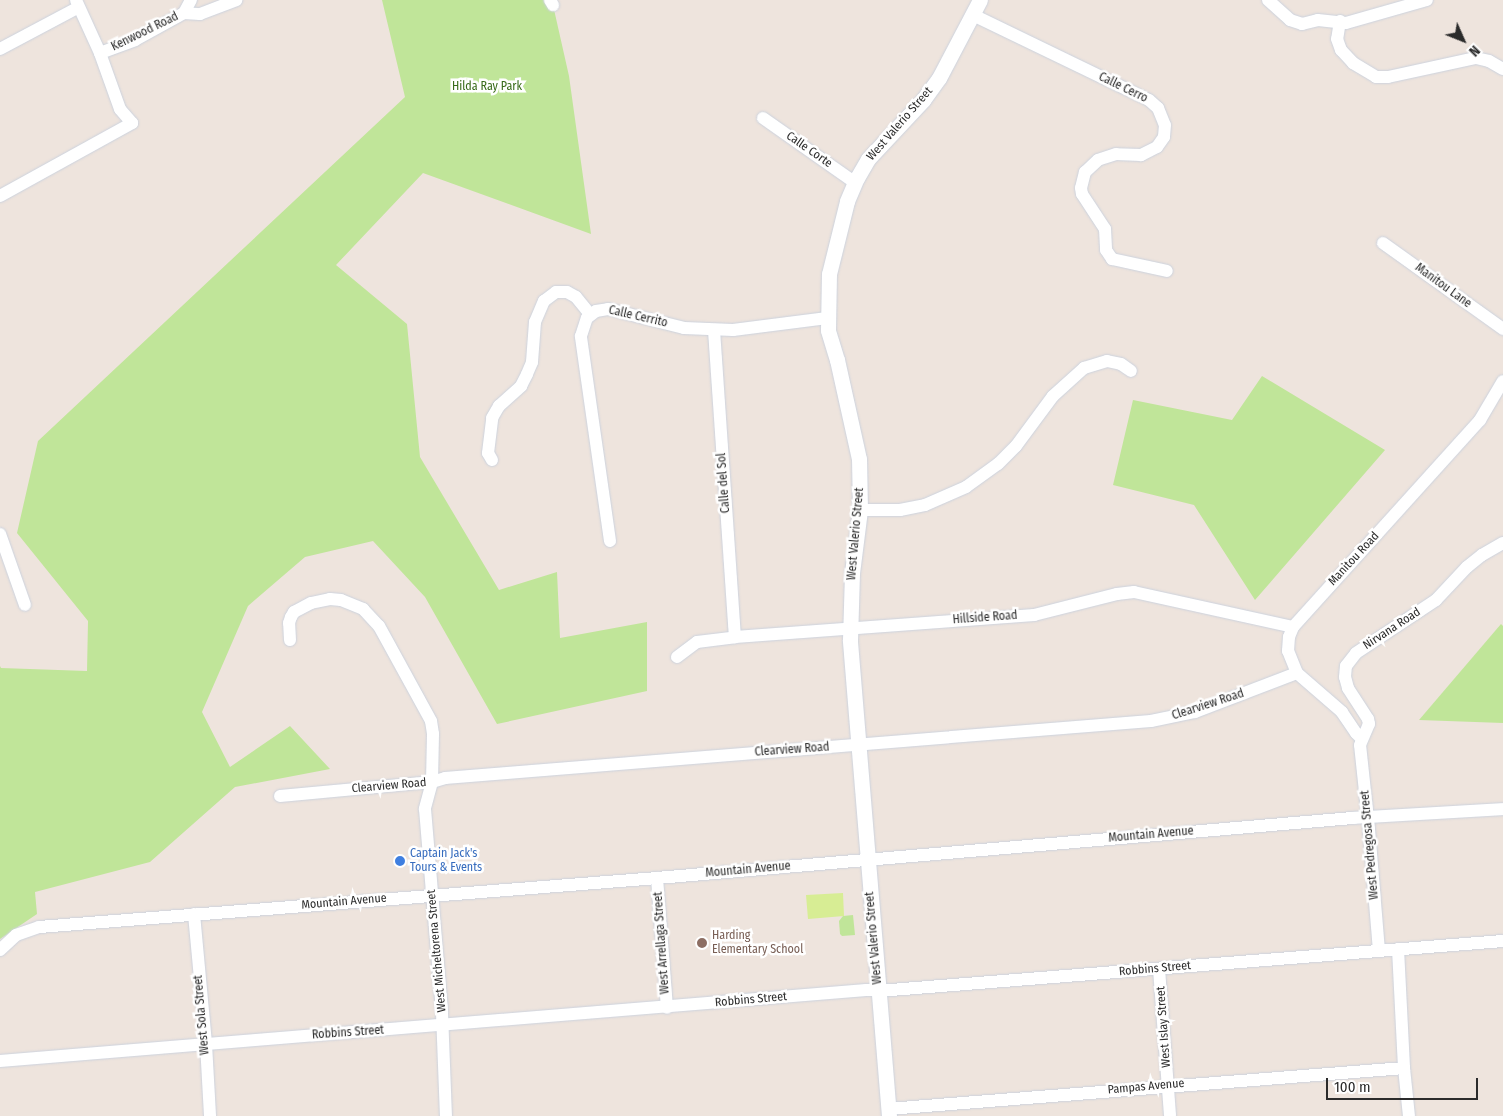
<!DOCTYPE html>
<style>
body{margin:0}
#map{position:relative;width:1503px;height:1116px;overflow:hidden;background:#eee4dd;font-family:"Fira Sans Condensed",sans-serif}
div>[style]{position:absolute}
.green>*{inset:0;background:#c0e599}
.pitch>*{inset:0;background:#d7ed94}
.roads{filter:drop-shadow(0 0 1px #ccd2dd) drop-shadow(0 0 1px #ccd2dd)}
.minor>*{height:12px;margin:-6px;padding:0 6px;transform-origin:6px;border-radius:6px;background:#fff}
.tertiary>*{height:15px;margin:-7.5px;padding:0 7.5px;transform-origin:7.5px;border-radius:7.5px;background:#fff}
.dots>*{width:14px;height:14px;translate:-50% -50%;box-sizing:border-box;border:2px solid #fff;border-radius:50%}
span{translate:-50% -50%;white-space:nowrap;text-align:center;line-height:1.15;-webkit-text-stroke:5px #fff;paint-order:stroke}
.street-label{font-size:12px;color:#2b2b2b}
.park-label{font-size:12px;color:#386b19}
.shop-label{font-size:12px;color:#366cbe}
.left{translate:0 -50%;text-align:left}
.education-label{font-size:12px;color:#785e54}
.north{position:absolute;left:1438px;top:15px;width:50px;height:50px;-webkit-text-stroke:4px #fff;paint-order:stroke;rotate:134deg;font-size:14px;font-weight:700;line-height:20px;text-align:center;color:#2b2b2b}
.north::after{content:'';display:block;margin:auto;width:18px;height:22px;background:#2b2b2b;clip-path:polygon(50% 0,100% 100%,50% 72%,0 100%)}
.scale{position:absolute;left:1326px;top:1078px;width:152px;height:22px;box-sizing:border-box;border:2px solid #2b2b2b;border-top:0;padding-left:6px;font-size:15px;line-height:18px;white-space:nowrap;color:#2b2b2b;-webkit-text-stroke:4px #fff;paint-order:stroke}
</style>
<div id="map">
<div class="green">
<div style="clip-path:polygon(382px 0,550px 0,553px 5px,569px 76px,591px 234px,423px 173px,336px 265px,407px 324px,420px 457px,499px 590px,557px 572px,560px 638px,647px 622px,647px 691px,497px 724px,425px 597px,373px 541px,305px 557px,248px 606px,202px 712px,230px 767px,290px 726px,330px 769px,235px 787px,150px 862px,35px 892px,37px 914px,0 939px,0 666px,1px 668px,87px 671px,88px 621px,17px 533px,38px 441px,405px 97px)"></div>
<div style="clip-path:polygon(1262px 376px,1385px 450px,1255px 600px,1194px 505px,1113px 485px,1133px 400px,1232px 420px)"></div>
<div style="clip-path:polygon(1501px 624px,1503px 626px,1503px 723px,1419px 720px)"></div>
<div style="clip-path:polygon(853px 915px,855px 935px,842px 936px,840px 934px,839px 921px,843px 916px)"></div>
</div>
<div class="pitch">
<div style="clip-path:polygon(843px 893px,844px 916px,808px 919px,806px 895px)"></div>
</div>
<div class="roads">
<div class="minor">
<div style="left:550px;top:0;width:6px;rotate:59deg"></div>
<div style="left:1268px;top:0;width:30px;rotate:42deg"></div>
<div style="left:1290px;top:20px;width:13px;rotate:18deg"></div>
<div style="left:1302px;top:24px;width:16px;rotate:-14deg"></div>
<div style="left:1318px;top:20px;width:28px;rotate:6deg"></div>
<div style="left:1346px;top:23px;width:84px;rotate:-15.9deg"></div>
<div style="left:184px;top:13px;width:15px;rotate:-62deg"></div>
<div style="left:973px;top:15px;width:195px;rotate:25.8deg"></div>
<div style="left:1149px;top:100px;width:12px;rotate:42deg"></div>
<div style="left:1158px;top:108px;width:18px;rotate:68deg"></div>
<div style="left:1165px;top:125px;width:12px;rotate:95deg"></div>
<div style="left:1164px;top:137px;width:12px;rotate:125deg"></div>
<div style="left:1157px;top:147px;width:18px;rotate:153deg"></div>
<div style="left:1141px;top:155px;width:25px;rotate:-178deg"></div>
<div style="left:1116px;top:154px;width:19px;rotate:162deg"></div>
<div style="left:1098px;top:160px;width:18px;rotate:137deg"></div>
<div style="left:1085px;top:172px;width:16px;rotate:104deg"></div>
<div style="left:1081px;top:188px;width:6px;rotate:81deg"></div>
<div style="left:1082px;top:194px;width:42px;rotate:56.7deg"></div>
<div style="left:1105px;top:229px;width:21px;rotate:87deg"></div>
<div style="left:1106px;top:250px;width:11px;rotate:56deg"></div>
<div style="left:1112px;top:259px;width:56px;rotate:12.3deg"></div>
<div style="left:1340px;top:21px;width:18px;rotate:99deg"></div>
<div style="left:1337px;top:39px;width:12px;rotate:70deg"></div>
<div style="left:1341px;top:50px;width:18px;rotate:47deg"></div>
<div style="left:1353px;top:63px;width:27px;rotate:31deg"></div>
<div style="left:1376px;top:77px;width:12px"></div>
<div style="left:1388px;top:77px;width:90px;rotate:-12.2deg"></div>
<div style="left:1476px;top:58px;width:13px;rotate:13deg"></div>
<div style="left:1489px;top:61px;width:16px;rotate:30deg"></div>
<div style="left:0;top:49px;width:89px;rotate:-28deg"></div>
<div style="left:100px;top:53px;width:37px;rotate:-20deg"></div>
<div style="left:135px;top:40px;width:56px;rotate:-28.9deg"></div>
<div style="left:184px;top:13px;width:16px;rotate:4deg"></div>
<div style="left:200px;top:14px;width:39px;rotate:-21deg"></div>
<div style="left:763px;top:118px;width:111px;rotate:35.1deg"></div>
<div style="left:0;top:196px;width:151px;rotate:-28.9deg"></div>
<div style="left:132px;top:123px;width:18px;rotate:-131deg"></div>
<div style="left:120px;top:109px;width:59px;rotate:-109.7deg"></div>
<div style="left:100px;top:53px;width:58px;rotate:-114.4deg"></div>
<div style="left:1383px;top:243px;width:148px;rotate:35.6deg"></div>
<div style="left:714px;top:330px;width:308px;rotate:86.1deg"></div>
<div style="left:492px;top:460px;width:8px;rotate:-120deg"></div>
<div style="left:488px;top:453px;width:35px;rotate:-83deg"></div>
<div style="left:492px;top:418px;width:14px;rotate:-60deg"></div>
<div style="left:499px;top:406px;width:30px;rotate:-42deg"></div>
<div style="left:521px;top:386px;width:13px;rotate:-63deg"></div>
<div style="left:527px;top:374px;width:13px;rotate:-67deg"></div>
<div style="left:532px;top:362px;width:40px;rotate:-85.7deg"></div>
<div style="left:535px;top:322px;width:23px;rotate:-67deg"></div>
<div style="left:544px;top:301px;width:15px;rotate:-37deg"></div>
<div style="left:556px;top:292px;width:11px"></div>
<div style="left:567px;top:292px;width:10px;rotate:29deg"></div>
<div style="left:576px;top:297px;width:22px;rotate:51deg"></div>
<div style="left:860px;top:510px;width:40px"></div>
<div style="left:900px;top:510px;width:25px;rotate:-11deg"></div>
<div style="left:925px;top:505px;width:45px;rotate:-23.7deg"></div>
<div style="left:966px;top:487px;width:39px;rotate:-36deg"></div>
<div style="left:998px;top:464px;width:25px;rotate:-45deg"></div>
<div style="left:1016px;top:446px;width:62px;rotate:-53.5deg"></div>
<div style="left:1053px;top:396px;width:42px;rotate:-42.1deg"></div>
<div style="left:1084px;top:368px;width:24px;rotate:-17deg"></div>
<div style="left:1107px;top:361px;width:14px;rotate:12deg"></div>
<div style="left:1121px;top:364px;width:12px;rotate:35deg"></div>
<div style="left:0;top:534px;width:75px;rotate:70.6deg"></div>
<div style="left:610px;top:541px;width:207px;rotate:-98.1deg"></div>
<div style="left:581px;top:336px;width:19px;rotate:-72deg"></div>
<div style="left:587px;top:318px;width:11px;rotate:-38deg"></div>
<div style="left:596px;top:311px;width:12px;rotate:-9deg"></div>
<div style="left:608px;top:309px;width:78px;rotate:14deg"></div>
<div style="left:684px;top:328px;width:49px;rotate:2.3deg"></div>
<div style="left:733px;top:330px;width:95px;rotate:-7.3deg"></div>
<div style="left:290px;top:640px;width:17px;rotate:-93deg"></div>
<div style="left:289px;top:623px;width:6px;rotate:-72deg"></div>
<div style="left:291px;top:617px;width:6px;rotate:-59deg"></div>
<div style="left:294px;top:612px;width:19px;rotate:-28deg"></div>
<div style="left:311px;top:603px;width:19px;rotate:-12deg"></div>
<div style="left:330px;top:599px;width:11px;rotate:5deg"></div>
<div style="left:341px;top:600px;width:24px;rotate:22deg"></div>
<div style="left:363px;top:609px;width:23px;rotate:47deg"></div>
<div style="left:379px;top:626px;width:108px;rotate:61.3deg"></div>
<div style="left:431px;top:721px;width:13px;rotate:81deg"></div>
<div style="left:433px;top:734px;width:48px;rotate:91.2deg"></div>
<div style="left:432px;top:782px;width:28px;rotate:105deg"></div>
<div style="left:425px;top:809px;width:205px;rotate:85.2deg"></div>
<div style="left:442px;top:1013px;width:103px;rotate:87.8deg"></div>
<div style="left:677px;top:657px;width:25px;rotate:-37deg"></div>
<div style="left:697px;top:642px;width:38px;rotate:-7deg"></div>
<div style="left:735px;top:637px;width:300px;rotate:-4.2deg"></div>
<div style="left:1034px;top:615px;width:86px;rotate:-14.2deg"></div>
<div style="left:1117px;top:594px;width:17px;rotate:-7deg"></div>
<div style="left:1134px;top:592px;width:163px;rotate:12.4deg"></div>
<div style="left:1362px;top:739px;width:8px;rotate:-135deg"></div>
<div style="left:1356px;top:733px;width:25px;rotate:-124deg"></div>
<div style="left:1342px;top:712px;width:60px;rotate:-139.1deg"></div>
<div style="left:1297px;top:673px;width:24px;rotate:-112deg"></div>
<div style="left:1288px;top:651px;width:14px;rotate:-86deg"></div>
<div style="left:1289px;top:637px;width:11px;rotate:-68deg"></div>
<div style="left:1293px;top:627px;width:279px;rotate:-47.9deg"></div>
<div style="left:1480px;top:420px;width:45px;rotate:-59.5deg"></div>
<div style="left:280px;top:796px;width:153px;rotate:-5.3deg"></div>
<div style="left:432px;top:782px;width:14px;rotate:-17deg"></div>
<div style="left:445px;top:778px;width:708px;rotate:-4.62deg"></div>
<div style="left:1151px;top:721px;width:45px;rotate:-11.6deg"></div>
<div style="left:1195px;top:712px;width:109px;rotate:-20.9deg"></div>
<div style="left:657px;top:878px;width:130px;rotate:85.6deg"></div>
<div style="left:194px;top:914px;width:131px;rotate:84.7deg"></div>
<div style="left:206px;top:1044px;width:72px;rotate:86.8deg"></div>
<div style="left:1398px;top:949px;width:119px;rotate:87.1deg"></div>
<div style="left:1404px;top:1068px;width:48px;rotate:84.1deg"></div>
<div style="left:0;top:950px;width:22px;rotate:-43deg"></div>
<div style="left:16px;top:935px;width:24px;rotate:-19deg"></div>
<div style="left:39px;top:927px;width:620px;rotate:-4.53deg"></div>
<div style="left:657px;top:878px;width:699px;rotate:-4.93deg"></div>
<div style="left:1353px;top:818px;width:150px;rotate:-3.4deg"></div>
<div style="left:1379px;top:951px;width:122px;rotate:-94.7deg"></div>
<div style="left:1369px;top:829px;width:84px;rotate:-96.1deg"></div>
<div style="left:1360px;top:745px;width:23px;rotate:-67deg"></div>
<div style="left:1369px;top:724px;width:5px;rotate:-101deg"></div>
<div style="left:1368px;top:719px;width:37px;rotate:-123deg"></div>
<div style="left:1348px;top:688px;width:11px;rotate:-105deg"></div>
<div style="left:1345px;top:677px;width:11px;rotate:-85deg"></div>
<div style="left:1346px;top:666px;width:16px;rotate:-52deg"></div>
<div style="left:1356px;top:653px;width:96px;rotate:-33.5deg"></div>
<div style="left:1436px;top:600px;width:45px;rotate:-46.8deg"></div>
<div style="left:1467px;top:567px;width:19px;rotate:-39deg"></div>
<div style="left:1482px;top:555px;width:24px;rotate:-30deg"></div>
<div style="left:1159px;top:969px;width:147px;rotate:85.7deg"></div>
<div style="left:0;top:1061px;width:869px;rotate:-4.69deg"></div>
<div style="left:866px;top:990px;width:25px"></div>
<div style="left:891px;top:990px;width:614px;rotate:-4.58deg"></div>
<div style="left:888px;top:1109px;width:518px;rotate:-4.54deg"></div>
</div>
<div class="tertiary">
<div style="left:889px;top:1116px;width:478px;rotate:-94.7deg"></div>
<div style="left:850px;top:640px;width:67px;rotate:-88.3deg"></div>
<div style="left:852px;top:573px;width:64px;rotate:-82.8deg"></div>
<div style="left:860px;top:510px;width:51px;rotate:-91.1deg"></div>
<div style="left:859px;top:459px;width:101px;rotate:-102.5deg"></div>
<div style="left:837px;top:360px;width:31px;rotate:-107deg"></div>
<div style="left:828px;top:330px;width:56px;rotate:-89deg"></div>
<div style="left:829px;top:274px;width:75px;rotate:-76.1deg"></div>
<div style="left:847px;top:201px;width:25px;rotate:-67deg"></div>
<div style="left:857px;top:178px;width:22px;rotate:-60deg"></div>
<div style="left:868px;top:159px;width:81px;rotate:-47deg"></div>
<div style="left:923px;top:100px;width:27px;rotate:-54deg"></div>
<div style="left:939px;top:78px;width:88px;rotate:-62.3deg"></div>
</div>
</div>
<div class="dots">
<div style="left:400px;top:861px;background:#3f7fe0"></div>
<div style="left:702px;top:943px;background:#8d6e63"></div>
</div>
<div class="street-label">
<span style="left:145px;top:32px;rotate:-26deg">Kenwood Road</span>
<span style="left:1123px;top:88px;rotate:26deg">Calle Cerro</span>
<span style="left:900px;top:124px;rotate:-49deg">West Valerio Street</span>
<span style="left:809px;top:150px;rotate:35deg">Calle Corte</span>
<span style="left:1443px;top:286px;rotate:36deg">Manitou Lane</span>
<span style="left:638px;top:317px;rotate:13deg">Calle Cerrito</span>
<span style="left:724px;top:483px;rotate:-94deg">Calle del Sol</span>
<span style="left:856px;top:534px;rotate:-85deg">West Valerio Street</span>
<span style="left:1354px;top:559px;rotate:-47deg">Manitou Road</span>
<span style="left:985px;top:618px;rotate:-4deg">Hillside Road</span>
<span style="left:1392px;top:629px;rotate:-33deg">Nirvana Road</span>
<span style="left:1208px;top:705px;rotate:-18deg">Clearview Road</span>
<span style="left:792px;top:750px;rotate:-4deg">Clearview Road</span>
<span style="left:389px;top:786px;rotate:-5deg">Clearview Road</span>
<span style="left:1151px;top:835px;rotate:-5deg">Mountain Avenue</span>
<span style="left:1370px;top:845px;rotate:-95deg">West Pedregosa Street</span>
<span style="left:748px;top:870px;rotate:-5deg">Mountain Avenue</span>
<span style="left:344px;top:902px;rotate:-5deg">Mountain Avenue</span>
<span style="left:874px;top:938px;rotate:-95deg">West Valerio Street</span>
<span style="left:662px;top:943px;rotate:-94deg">West Arrellaga Street</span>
<span style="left:437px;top:951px;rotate:-95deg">West Micheltorena Street</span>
<span style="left:1155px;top:969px;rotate:-5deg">Robbins Street</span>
<span style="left:751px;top:1000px;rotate:-5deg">Robbins Street</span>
<span style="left:202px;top:1015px;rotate:-95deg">West Sola Street</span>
<span style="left:1164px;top:1027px;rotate:-94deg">West Islay Street</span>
<span style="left:348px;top:1033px;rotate:-4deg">Robbins Street</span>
<span style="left:1146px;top:1087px;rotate:-5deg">Pampas Avenue</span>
</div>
<div class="park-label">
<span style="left:487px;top:87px">Hilda Ray Park</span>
</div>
<div class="shop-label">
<span class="left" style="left:410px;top:861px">Captain Jack's<br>Tours &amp; Events</span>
</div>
<div class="education-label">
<span class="left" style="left:712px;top:943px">Harding<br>Elementary School</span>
</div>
<div class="north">N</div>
<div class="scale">100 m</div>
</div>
